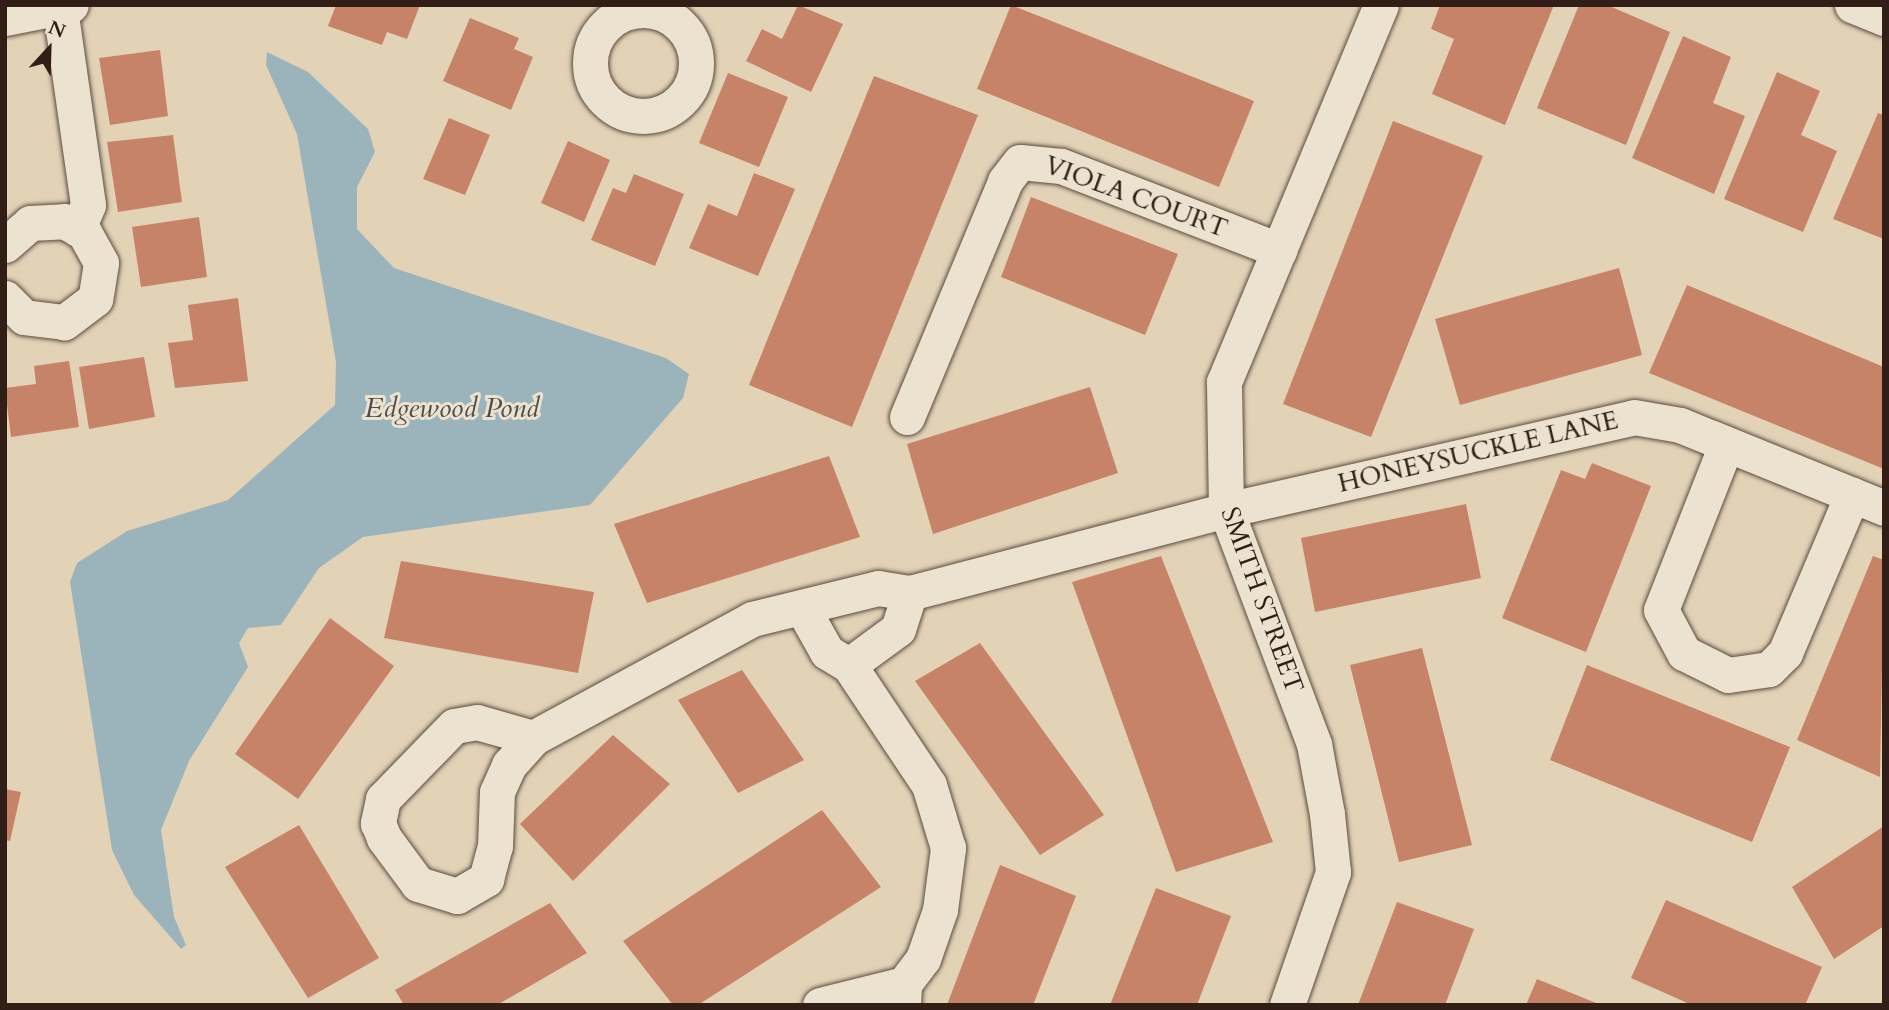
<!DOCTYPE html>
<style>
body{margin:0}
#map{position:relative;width:1889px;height:1010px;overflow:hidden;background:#e2d3b7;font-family:Cardo,serif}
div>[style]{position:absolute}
.water>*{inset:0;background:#9bb4bb}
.building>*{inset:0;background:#c78367}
.roads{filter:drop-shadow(0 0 2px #5c4b3f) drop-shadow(0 0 2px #5c4b3f)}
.minor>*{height:35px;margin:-17.5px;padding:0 17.5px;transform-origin:17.5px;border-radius:17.5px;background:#ece2d0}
.minor>.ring{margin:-17.5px;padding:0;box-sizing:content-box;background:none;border:35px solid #ece2d0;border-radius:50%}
span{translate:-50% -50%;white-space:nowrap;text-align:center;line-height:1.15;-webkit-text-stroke:6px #ece2d0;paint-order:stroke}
.street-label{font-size:26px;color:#301e17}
.water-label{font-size:28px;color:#504b48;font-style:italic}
.frame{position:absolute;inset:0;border:7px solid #301e17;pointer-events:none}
.north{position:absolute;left:14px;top:14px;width:70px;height:70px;-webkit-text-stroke:5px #ece2d0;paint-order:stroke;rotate:22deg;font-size:19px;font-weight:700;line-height:28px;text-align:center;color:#301e17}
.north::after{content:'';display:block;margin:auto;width:24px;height:32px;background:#301e17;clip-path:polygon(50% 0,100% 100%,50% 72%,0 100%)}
</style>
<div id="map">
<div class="water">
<div style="clip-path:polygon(267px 52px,308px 72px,368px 129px,375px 152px,357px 187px,357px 229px,394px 268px,666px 358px,689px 374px,683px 398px,590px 505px,363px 537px,319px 568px,281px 625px,248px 628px,239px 643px,248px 667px,189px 761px,161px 830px,174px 917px,186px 945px,181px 949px,134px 895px,112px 850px,70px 582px,77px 563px,127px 531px,228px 500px,335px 405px,336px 362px,297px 134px,266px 65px)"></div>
</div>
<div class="building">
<div style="clip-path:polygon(336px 5px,420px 5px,407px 39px,387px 32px,382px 45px,328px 26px)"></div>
<div style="clip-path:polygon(798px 5px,843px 24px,811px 92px,746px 61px,762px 29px,782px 39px)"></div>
<div style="clip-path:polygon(1011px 5px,1254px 101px,1219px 187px,977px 89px)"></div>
<div style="clip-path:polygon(1440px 5px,1554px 5px,1505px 125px,1432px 94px,1454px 39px,1431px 29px)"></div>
<div style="clip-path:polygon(1579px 5px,1607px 5px,1670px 32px,1626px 145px,1537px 108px)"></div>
<div style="clip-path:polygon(470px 18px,519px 38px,514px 49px,533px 57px,511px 110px,443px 81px)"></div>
<div style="clip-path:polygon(1683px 36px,1731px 57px,1713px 103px,1745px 116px,1714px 194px,1632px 158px)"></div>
<div style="clip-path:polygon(160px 50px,168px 116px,110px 125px,99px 58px)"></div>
<div style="clip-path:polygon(1777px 72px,1820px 91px,1801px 135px,1837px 151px,1803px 232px,1724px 199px)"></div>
<div style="clip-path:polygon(728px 73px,788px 97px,759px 167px,699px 143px)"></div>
<div style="clip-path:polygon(874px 76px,978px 115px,852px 427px,749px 385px)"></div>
<div style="clip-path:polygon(1878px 113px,1884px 115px,1884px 239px,1833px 219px)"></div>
<div style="clip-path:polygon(449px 118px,490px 135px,465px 195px,423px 179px)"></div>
<div style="clip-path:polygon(1393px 121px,1483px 156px,1371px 437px,1283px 404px)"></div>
<div style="clip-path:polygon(173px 135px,182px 202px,118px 212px,107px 142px)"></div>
<div style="clip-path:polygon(568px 141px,610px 160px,584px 222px,541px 203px)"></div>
<div style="clip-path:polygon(754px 173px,795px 189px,758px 276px,689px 248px,708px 204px,737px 216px)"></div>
<div style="clip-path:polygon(634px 174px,684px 194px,655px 266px,591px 240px,613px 188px,626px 193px)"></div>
<div style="clip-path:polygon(1031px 197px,1178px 254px,1145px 335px,1001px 277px)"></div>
<div style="clip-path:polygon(199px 217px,207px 277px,141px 287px,132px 227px)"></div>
<div style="clip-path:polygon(1619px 268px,1642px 355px,1460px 405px,1435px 319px)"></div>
<div style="clip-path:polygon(1687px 285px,1884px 367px,1884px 469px,1649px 373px)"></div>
<div style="clip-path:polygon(238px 298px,248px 381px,175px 388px,168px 343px,193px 340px,188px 305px)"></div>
<div style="clip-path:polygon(144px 357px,155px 417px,89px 429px,79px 367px)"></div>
<div style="clip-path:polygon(69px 361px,79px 427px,11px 437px,5px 388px,36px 384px,34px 366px)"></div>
<div style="clip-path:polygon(1090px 387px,1118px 473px,933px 534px,907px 444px)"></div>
<div style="clip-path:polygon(829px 456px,860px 537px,647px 603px,614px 524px)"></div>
<div style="clip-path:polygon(1592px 463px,1651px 486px,1586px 652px,1502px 618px,1561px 470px,1585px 479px)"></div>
<div style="clip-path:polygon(1466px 504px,1481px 578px,1315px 612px,1301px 538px)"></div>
<div style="clip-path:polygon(1161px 556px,1273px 842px,1176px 872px,1072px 582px)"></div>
<div style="clip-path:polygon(1873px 556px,1884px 560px,1880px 777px,1797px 740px)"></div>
<div style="clip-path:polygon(401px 561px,594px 592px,578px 673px,384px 638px)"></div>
<div style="clip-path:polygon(330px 618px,394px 666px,298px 799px,235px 754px)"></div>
<div style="clip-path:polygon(980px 643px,1104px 815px,1040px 855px,915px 681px)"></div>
<div style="clip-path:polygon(1422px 648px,1472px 845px,1399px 862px,1350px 665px)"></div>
<div style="clip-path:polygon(1587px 665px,1790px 747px,1752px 842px,1550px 760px)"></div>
<div style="clip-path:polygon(742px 670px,804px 760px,738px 793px,678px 700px)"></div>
<div style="clip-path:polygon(613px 735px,670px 784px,573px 881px,520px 824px)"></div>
<div style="clip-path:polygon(5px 789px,21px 792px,10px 841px,5px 840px)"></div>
<div style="clip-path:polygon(822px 810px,881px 887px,698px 1005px,673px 1005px,623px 941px)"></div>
<div style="clip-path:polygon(299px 825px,379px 958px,308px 998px,225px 867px)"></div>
<div style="clip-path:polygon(1884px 826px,1884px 926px,1834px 959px,1792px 887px)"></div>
<div style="clip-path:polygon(1000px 865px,1076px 896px,1033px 1005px,947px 1005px)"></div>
<div style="clip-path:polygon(1156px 888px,1231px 916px,1197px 1005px,1110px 1005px)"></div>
<div style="clip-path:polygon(1666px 900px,1822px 967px,1805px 1005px,1692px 1005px,1631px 978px)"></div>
<div style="clip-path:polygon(1397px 902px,1474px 929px,1445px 1005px,1358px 1005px)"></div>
<div style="clip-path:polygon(550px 903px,587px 953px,497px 1005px,404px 1005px,395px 990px)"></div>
<div style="clip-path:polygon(1537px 979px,1601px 1005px,1526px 1005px)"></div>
</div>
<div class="roads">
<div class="minor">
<div style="left:1852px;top:5px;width:35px;rotate:22deg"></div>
<div style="left:60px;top:8px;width:199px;rotate:81.9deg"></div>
<div style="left:88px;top:205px;width:26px;rotate:113deg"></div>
<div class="ring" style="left:590px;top:10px;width:71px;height:71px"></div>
<div style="left:5px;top:18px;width:67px;rotate:-11.1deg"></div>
<div style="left:5px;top:245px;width:33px;rotate:-41deg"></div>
<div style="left:30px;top:223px;width:34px;rotate:-3deg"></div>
<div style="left:64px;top:221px;width:23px;rotate:29deg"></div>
<div style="left:84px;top:232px;width:35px;rotate:61deg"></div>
<div style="left:101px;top:263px;width:36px;rotate:99deg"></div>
<div style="left:95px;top:299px;width:39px;rotate:143deg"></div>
<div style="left:64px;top:322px;width:40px;rotate:-172.9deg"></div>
<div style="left:24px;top:317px;width:27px;rotate:-135deg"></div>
<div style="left:907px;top:417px;width:256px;rotate:-67.4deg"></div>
<div style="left:1005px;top:181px;width:24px;rotate:-52deg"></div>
<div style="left:1020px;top:162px;width:41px;rotate:5.6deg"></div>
<div style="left:1061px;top:166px;width:234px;rotate:21.1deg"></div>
<div style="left:1726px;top:445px;width:177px;rotate:111.5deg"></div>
<div style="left:1661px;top:610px;width:49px;rotate:61.9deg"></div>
<div style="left:1684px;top:653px;width:49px;rotate:26.6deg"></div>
<div style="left:1728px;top:675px;width:41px;rotate:-8.3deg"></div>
<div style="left:1769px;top:669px;width:23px;rotate:-45deg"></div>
<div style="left:1785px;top:653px;width:172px;rotate:-67deg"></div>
<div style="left:804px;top:611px;width:47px;rotate:60.7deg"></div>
<div style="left:827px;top:652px;width:26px;rotate:31deg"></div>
<div style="left:533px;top:738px;width:58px;rotate:-164.1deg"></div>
<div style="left:477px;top:722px;width:23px;rotate:170deg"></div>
<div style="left:454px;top:726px;width:102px;rotate:134.2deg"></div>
<div style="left:383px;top:799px;width:25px;rotate:102deg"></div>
<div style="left:378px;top:823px;width:16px;rotate:68deg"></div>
<div style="left:384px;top:838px;width:57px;rotate:53.5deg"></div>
<div style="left:418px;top:884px;width:41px;rotate:17.1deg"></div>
<div style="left:457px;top:896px;width:34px;rotate:-30deg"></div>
<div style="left:486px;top:879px;width:34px;rotate:-75deg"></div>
<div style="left:495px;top:846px;width:54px;rotate:-87.9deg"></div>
<div style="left:497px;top:792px;width:30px;rotate:-66deg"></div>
<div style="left:509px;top:765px;width:36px;rotate:-48deg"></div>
<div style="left:533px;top:738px;width:249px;rotate:-28.5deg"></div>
<div style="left:752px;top:619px;width:130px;rotate:-13.8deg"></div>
<div style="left:878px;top:588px;width:32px;rotate:9deg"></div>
<div style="left:910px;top:593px;width:327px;rotate:-14.7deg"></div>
<div style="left:1226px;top:510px;width:418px;rotate:-12.8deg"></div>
<div style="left:1634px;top:417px;width:47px;rotate:9.9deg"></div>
<div style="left:1680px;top:425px;width:220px;rotate:22.1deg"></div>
<div style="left:820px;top:1005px;width:87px;rotate:-14deg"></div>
<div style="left:903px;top:1005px;width:21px;rotate:-87deg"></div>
<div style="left:904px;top:984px;width:31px;rotate:-53deg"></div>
<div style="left:923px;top:959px;width:52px;rotate:-70.9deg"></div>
<div style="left:940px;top:910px;width:63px;rotate:-82.6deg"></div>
<div style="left:948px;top:848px;width:66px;rotate:-106.8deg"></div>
<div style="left:929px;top:785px;width:144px;rotate:-123.7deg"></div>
<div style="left:849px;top:665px;width:61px;rotate:-36.3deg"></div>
<div style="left:898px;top:629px;width:38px;rotate:-72deg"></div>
<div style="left:1287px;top:1005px;width:141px;rotate:-70.9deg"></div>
<div style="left:1333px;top:872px;width:58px;rotate:-95.9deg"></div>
<div style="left:1327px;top:814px;width:71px;rotate:-100.5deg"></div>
<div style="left:1314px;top:744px;width:250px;rotate:-110.6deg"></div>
<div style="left:1226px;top:510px;width:128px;rotate:-90.9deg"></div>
<div style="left:1224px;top:382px;width:408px;rotate:-67.4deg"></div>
</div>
</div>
<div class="street-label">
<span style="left:1136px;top:197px;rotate:20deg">VIOLA COURT</span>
<span style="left:1478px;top:452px;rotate:-13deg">HONEYSUCKLE LANE</span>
<span style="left:1262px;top:600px;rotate:70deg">SMITH STREET</span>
</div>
<div class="water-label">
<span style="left:452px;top:408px">Edgewood Pond</span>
</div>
<div class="frame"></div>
<div class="north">N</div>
</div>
